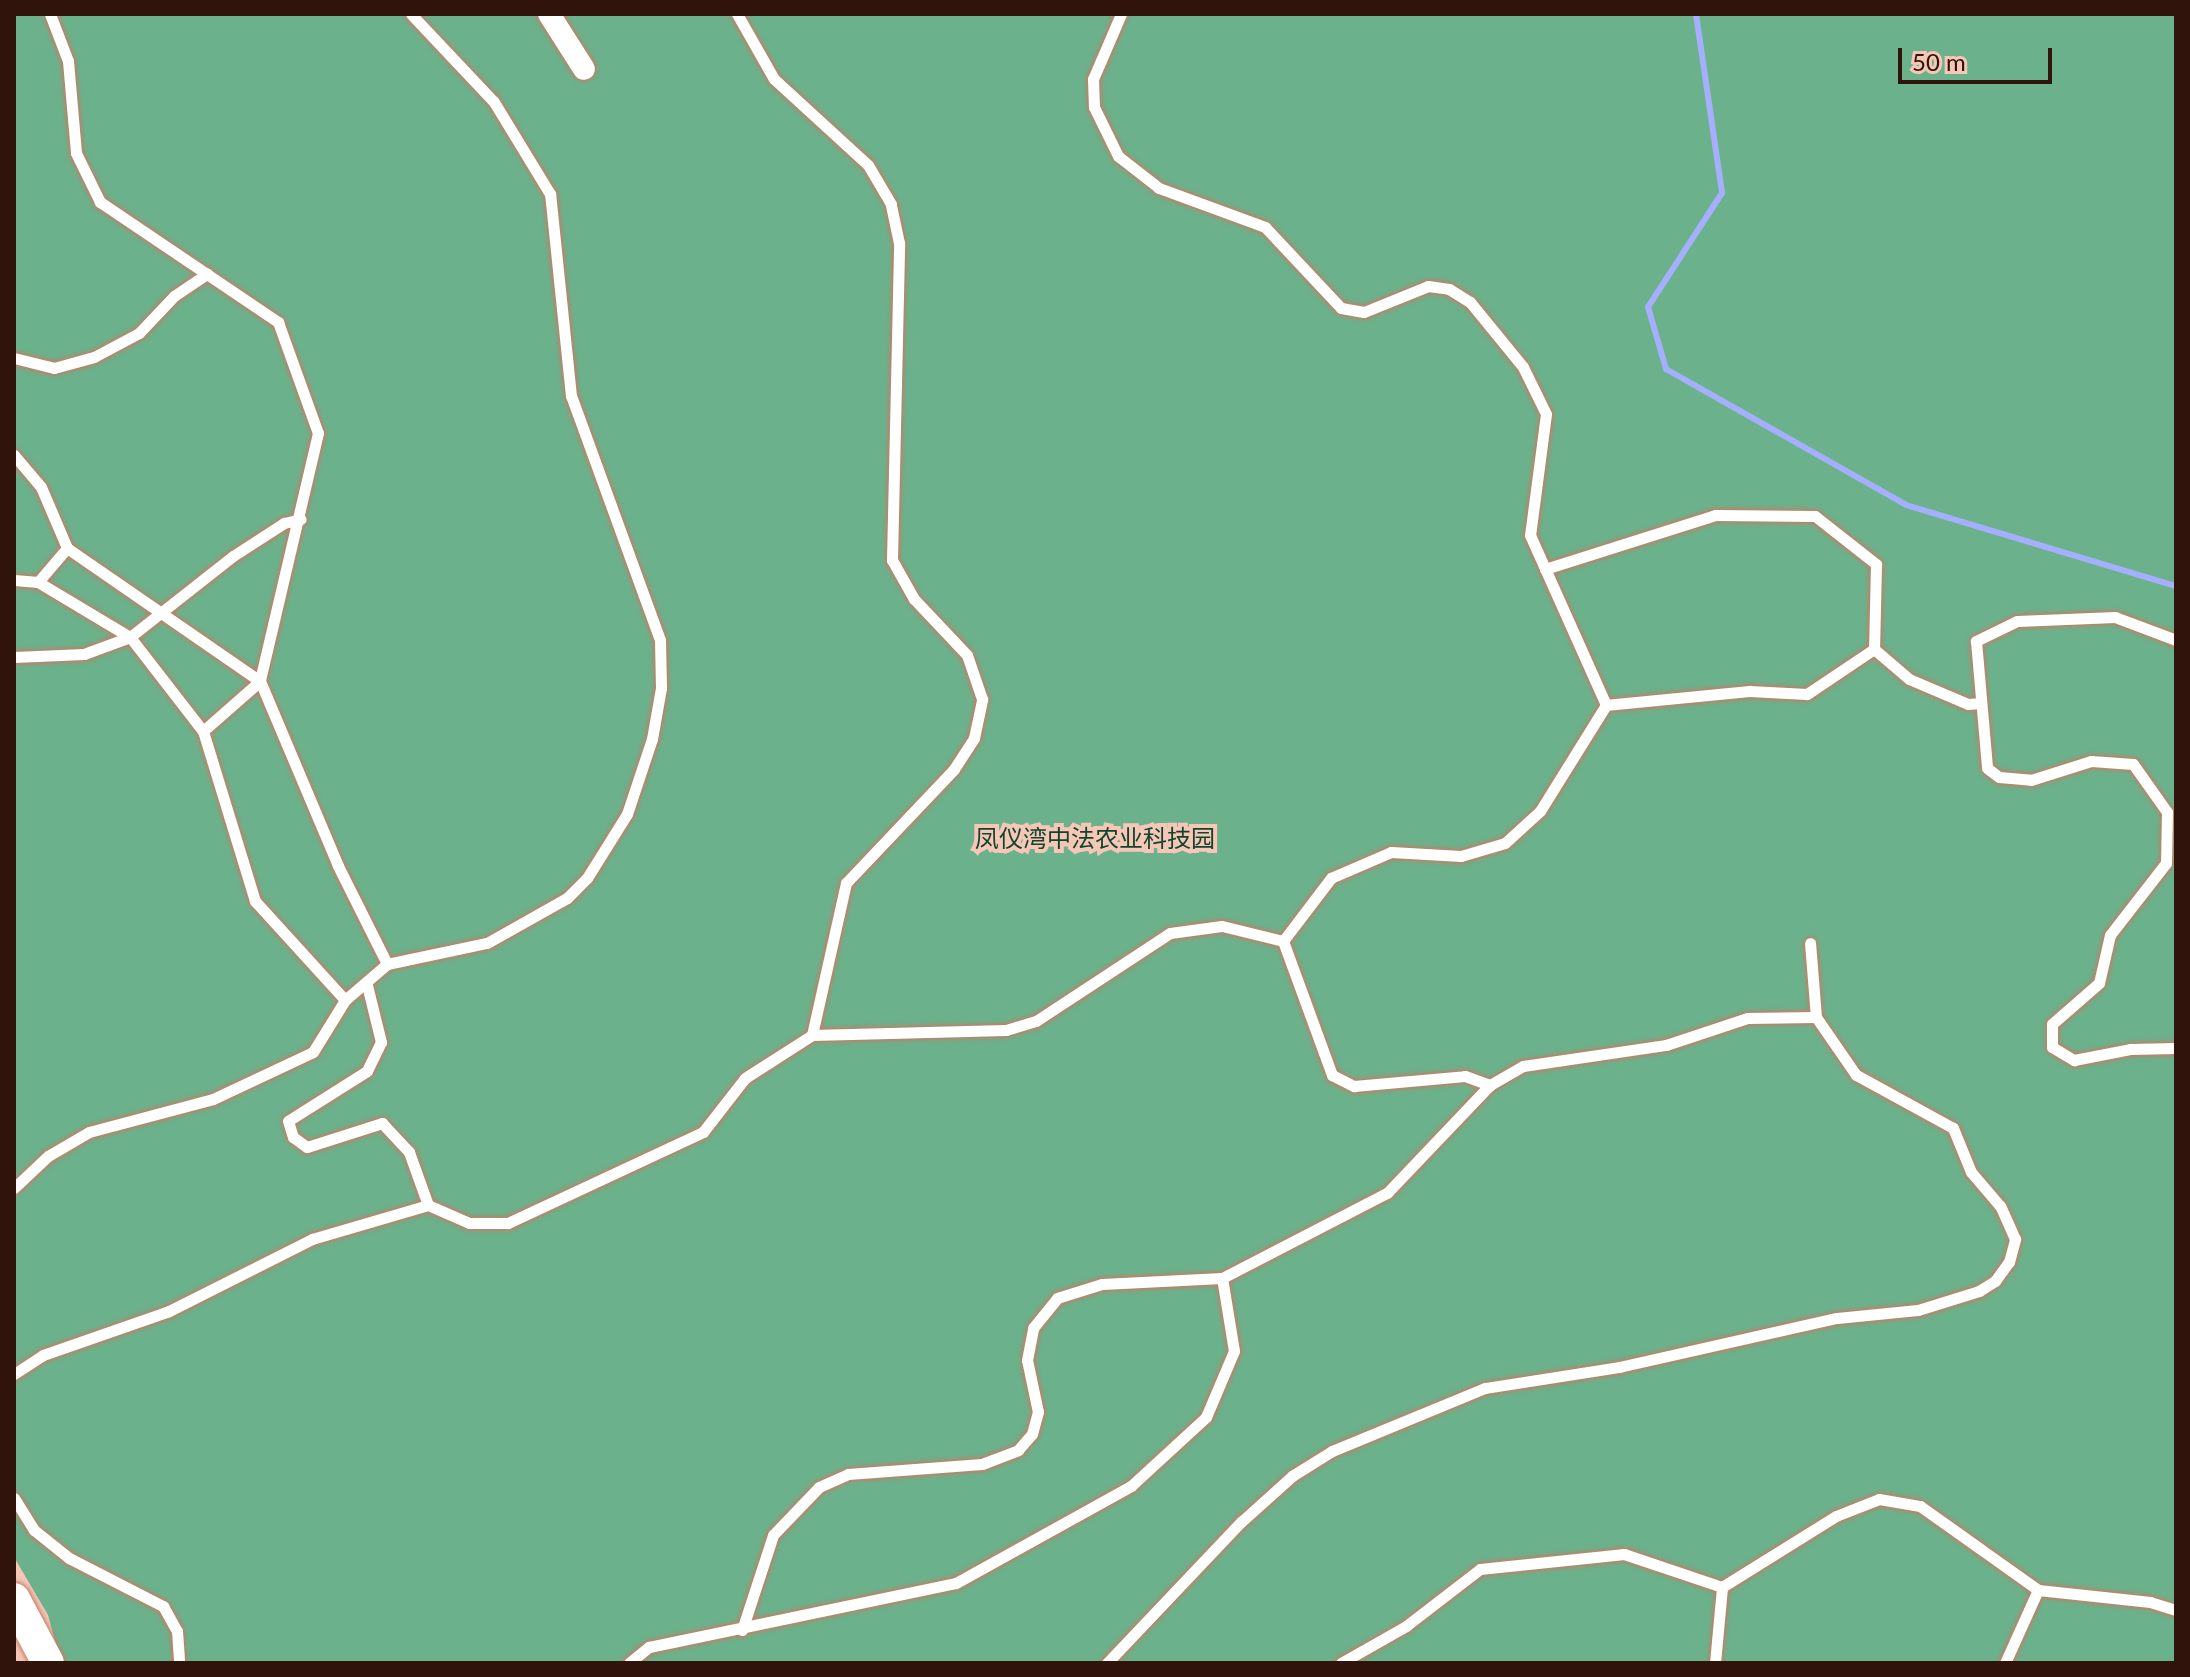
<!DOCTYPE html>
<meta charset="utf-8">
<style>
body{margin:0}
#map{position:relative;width:2190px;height:1677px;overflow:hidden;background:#f6c6b6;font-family:Lato,"Noto Sans SC",sans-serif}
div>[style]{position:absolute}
.green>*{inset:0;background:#6bb28c}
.stream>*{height:6px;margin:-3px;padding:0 3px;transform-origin:3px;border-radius:3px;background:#a6aefe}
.roads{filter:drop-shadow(0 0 2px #c67c64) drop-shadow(0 0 2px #c67c64)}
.lane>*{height:11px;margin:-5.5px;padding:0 5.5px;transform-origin:5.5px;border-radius:5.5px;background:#fff}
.street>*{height:22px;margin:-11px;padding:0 11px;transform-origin:11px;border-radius:11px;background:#fff}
.secondary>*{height:32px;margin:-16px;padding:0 16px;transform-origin:16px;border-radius:16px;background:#fff}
span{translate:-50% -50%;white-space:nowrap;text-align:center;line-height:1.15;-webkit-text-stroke:8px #f6c6b6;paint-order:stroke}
.park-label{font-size:24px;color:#10442c}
.frame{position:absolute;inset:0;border:16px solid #30130a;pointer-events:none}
.scale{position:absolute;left:1898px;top:48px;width:154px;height:36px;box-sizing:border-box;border:4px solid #30130a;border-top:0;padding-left:10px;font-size:24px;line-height:28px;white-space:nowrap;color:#30130a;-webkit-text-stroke:6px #f6c6b6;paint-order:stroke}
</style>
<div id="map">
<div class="green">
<div style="clip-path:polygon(14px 14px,2176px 14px,2176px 1663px,61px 1663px,48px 1615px,14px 1557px)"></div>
</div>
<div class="stream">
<div style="left:1696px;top:14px;width:181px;rotate:81.7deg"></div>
<div style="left:1722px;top:193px;width:136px;rotate:123deg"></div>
<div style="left:1648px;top:307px;width:65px;rotate:73.8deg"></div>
<div style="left:1666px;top:369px;width:276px;rotate:29.5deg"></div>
<div style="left:1906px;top:505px;width:282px;rotate:16.7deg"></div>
</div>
<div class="roads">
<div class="lane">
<div style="left:50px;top:14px;width:50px;rotate:69deg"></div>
<div style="left:68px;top:61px;width:92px;rotate:85deg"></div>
<div style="left:76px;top:153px;width:55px;rotate:63.9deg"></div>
<div style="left:100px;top:202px;width:215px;rotate:34deg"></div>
<div style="left:278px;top:322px;width:118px;rotate:70.2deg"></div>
<div style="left:318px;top:433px;width:255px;rotate:103.2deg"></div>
<div style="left:260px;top:681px;width:201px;rotate:67.1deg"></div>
<div style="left:338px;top:866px;width:110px;rotate:63.4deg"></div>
<div style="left:1121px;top:14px;width:71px;rotate:113.3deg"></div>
<div style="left:1093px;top:79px;width:28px;rotate:88deg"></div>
<div style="left:1094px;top:107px;width:55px;rotate:63.9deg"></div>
<div style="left:1118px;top:156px;width:52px;rotate:38deg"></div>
<div style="left:1159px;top:188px;width:113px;rotate:20.2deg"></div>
<div style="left:1265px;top:227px;width:111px;rotate:46.8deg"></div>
<div style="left:1341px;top:308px;width:23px;rotate:10deg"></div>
<div style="left:1364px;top:312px;width:69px;rotate:-22.1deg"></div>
<div style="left:1428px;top:286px;width:21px;rotate:8deg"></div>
<div style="left:1449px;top:289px;width:25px;rotate:32deg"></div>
<div style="left:1470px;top:302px;width:84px;rotate:50.8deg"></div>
<div style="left:1523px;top:367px;width:52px;rotate:63.9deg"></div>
<div style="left:1546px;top:414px;width:122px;rotate:97.5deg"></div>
<div style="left:1530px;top:535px;width:186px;rotate:65.9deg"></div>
<div style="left:1606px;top:705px;width:125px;rotate:121.9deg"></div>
<div style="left:1540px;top:811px;width:47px;rotate:137.6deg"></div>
<div style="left:1505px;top:843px;width:46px;rotate:163.5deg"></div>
<div style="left:1461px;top:856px;width:70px;rotate:-176.7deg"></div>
<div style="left:1391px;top:852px;width:65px;rotate:156.6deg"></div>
<div style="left:1331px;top:878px;width:79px;rotate:127.3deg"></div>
<div style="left:14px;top:358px;width:41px;rotate:14deg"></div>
<div style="left:54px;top:368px;width:41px;rotate:-15.4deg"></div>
<div style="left:94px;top:357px;width:51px;rotate:-28.1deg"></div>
<div style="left:139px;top:333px;width:51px;rotate:-46.6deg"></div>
<div style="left:174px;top:296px;width:40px;rotate:-34deg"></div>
<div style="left:14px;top:455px;width:42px;rotate:49.8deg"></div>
<div style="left:41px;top:487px;width:66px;rotate:66.9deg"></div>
<div style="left:67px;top:548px;width:234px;rotate:34.6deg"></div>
<div style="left:260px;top:681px;width:76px;rotate:138.7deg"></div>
<div style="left:203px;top:731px;width:178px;rotate:73deg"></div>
<div style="left:255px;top:901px;width:134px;rotate:47.7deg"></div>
<div style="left:1545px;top:569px;width:178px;rotate:-17.6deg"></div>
<div style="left:1715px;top:515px;width:100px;rotate:0.6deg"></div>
<div style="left:1815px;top:516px;width:78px;rotate:38.2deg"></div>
<div style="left:1876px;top:564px;width:85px;rotate:91.3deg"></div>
<div style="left:1874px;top:649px;width:81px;rotate:146.1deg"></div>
<div style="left:1807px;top:694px;width:58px;rotate:-177deg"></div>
<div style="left:1749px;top:691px;width:144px;rotate:174.4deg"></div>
<div style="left:14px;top:580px;width:24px;rotate:5deg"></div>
<div style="left:38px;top:582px;width:107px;rotate:30.9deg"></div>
<div style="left:130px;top:637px;width:119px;rotate:52.2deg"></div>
<div style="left:38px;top:582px;width:45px;rotate:-49.5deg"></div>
<div style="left:2176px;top:640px;width:65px;rotate:-159.3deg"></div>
<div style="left:2115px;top:617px;width:98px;rotate:177.7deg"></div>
<div style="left:2017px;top:621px;width:46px;rotate:154deg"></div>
<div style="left:1976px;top:641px;width:127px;rotate:85deg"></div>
<div style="left:1987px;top:768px;width:15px;rotate:37deg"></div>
<div style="left:1999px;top:777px;width:32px;rotate:5deg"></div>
<div style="left:2031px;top:780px;width:63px;rotate:-17.6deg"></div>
<div style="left:2091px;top:761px;width:42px;rotate:4.1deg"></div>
<div style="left:2133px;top:764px;width:59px;rotate:54.7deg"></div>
<div style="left:2167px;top:812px;width:51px;rotate:91.1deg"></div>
<div style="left:2166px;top:863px;width:91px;rotate:127.9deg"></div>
<div style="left:2110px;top:935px;width:49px;rotate:102.9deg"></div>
<div style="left:2099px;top:983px;width:62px;rotate:138.9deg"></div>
<div style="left:2052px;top:1024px;width:23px;rotate:90deg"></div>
<div style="left:2052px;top:1047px;width:26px;rotate:31deg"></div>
<div style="left:2074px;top:1060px;width:57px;rotate:-11.1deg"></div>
<div style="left:2130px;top:1049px;width:46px;rotate:-1.2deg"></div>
<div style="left:1874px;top:649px;width:46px;rotate:40.6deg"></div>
<div style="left:1909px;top:679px;width:64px;rotate:23deg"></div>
<div style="left:1968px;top:704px;width:13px;rotate:-4deg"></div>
<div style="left:14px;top:657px;width:70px;rotate:-2.5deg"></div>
<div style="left:84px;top:654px;width:49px;rotate:-20.3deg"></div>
<div style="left:130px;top:637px;width:131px;rotate:-38.2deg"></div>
<div style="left:233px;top:556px;width:61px;rotate:-32.9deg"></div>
<div style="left:284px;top:523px;width:17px;rotate:-13deg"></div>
<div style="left:367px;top:985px;width:59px;rotate:76.2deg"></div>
<div style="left:381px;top:1042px;width:32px;rotate:116deg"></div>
<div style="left:367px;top:1071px;width:93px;rotate:147.7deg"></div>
<div style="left:288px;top:1121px;width:17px;rotate:73deg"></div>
<div style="left:293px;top:1137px;width:17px;rotate:36deg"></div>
<div style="left:307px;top:1147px;width:79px;rotate:-17.7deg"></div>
<div style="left:382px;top:1123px;width:40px;rotate:47deg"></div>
<div style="left:409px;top:1152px;width:56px;rotate:70.3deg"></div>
<div style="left:812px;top:1035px;width:194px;rotate:-1.5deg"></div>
<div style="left:1006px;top:1030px;width:31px;rotate:-17deg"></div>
<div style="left:1036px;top:1021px;width:160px;rotate:-33.3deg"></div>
<div style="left:1170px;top:933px;width:52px;rotate:-7.7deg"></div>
<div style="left:1222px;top:926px;width:63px;rotate:13.8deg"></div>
<div style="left:1283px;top:941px;width:143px;rotate:69.9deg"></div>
<div style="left:1332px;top:1075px;width:25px;rotate:27deg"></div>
<div style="left:1354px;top:1086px;width:111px;rotate:-5.1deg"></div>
<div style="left:1465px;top:1076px;width:27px;rotate:20deg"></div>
<div style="left:14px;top:1188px;width:47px;rotate:-43.3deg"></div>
<div style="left:48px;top:1156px;width:48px;rotate:-30.3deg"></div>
<div style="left:89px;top:1132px;width:128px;rotate:-14.9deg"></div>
<div style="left:213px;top:1099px;width:110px;rotate:-25.2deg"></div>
<div style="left:313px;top:1052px;width:61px;rotate:-58.4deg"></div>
<div style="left:345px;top:1000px;width:55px;rotate:-40.6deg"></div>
<div style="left:387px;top:964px;width:102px;rotate:-11.9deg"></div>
<div style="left:487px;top:943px;width:92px;rotate:-29.4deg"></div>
<div style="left:567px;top:898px;width:28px;rotate:-45deg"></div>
<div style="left:587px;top:878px;width:75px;rotate:-58deg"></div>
<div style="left:627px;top:814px;width:79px;rotate:-71.6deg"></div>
<div style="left:652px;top:739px;width:52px;rotate:-80deg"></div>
<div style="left:661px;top:688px;width:48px;rotate:-91.2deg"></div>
<div style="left:660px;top:640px;width:260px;rotate:-110deg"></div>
<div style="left:571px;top:396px;width:203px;rotate:-95.9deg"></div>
<div style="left:550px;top:194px;width:108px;rotate:-121.3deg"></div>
<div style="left:494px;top:102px;width:121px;rotate:-133.3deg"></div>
<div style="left:14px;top:1374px;width:35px;rotate:-33deg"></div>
<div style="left:43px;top:1355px;width:133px;rotate:-19.2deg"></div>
<div style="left:169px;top:1311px;width:160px;rotate:-26.7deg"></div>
<div style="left:312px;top:1239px;width:121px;rotate:-16.3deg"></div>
<div style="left:428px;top:1205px;width:45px;rotate:23.7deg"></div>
<div style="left:469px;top:1223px;width:39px"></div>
<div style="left:508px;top:1223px;width:215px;rotate:-25deg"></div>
<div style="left:703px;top:1132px;width:68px;rotate:-52.1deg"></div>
<div style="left:745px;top:1078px;width:80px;rotate:-32.7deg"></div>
<div style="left:812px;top:1035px;width:156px;rotate:-77.4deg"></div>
<div style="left:846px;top:883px;width:157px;rotate:-46.5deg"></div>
<div style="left:954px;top:769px;width:37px;rotate:-57deg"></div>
<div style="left:974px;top:738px;width:40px;rotate:-78deg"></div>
<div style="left:982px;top:699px;width:46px;rotate:-108.8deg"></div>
<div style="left:967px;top:655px;width:77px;rotate:-133.4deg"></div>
<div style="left:914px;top:599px;width:45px;rotate:-119.4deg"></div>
<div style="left:892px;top:560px;width:317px;rotate:-88.7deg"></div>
<div style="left:899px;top:243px;width:40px;rotate:-102deg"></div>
<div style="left:891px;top:204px;width:45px;rotate:-120.5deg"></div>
<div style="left:868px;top:165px;width:127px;rotate:-137.5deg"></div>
<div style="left:774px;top:79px;width:75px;rotate:-119.6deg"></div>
<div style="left:14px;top:1498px;width:38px;rotate:58deg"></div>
<div style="left:34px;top:1530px;width:45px;rotate:38.7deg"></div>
<div style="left:69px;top:1558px;width:106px;rotate:27.1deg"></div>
<div style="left:163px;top:1606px;width:29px;rotate:61deg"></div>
<div style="left:177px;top:1631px;width:32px;rotate:86deg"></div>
<div style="left:742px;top:1630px;width:100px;rotate:-71.9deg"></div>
<div style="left:773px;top:1535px;width:66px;rotate:-46.2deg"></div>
<div style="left:819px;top:1487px;width:32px;rotate:-24deg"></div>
<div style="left:848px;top:1474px;width:134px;rotate:-4.3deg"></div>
<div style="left:982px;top:1464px;width:39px;rotate:-21deg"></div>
<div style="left:1018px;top:1450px;width:21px;rotate:-49deg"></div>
<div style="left:1032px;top:1434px;width:23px;rotate:-75deg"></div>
<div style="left:1038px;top:1412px;width:53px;rotate:-101.9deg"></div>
<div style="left:1027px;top:1360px;width:33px;rotate:-79deg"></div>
<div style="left:1033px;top:1328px;width:38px;rotate:-51deg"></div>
<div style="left:1057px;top:1298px;width:47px;rotate:-17.3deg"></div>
<div style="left:1102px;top:1284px;width:120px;rotate:-2.9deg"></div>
<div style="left:1222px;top:1278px;width:186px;rotate:-27.3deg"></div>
<div style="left:1387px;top:1193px;width:149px;rotate:-46.4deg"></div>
<div style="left:1490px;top:1085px;width:38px;rotate:-30deg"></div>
<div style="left:1523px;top:1066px;width:145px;rotate:-8.4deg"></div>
<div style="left:1666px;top:1045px;width:85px;rotate:-18.4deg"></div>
<div style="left:1747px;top:1018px;width:69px;rotate:-0.8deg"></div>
<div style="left:629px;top:1663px;width:26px;rotate:-39deg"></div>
<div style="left:649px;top:1647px;width:314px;rotate:-11.8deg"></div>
<div style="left:956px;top:1583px;width:200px;rotate:-29deg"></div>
<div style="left:1131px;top:1486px;width:102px;rotate:-42.6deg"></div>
<div style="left:1206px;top:1417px;width:72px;rotate:-67deg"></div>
<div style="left:1234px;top:1351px;width:74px;rotate:-99.3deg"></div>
<div style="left:1107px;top:1663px;width:195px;rotate:-46.5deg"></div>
<div style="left:1241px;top:1522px;width:69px;rotate:-42deg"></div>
<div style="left:1292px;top:1476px;width:47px;rotate:-32deg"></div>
<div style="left:1332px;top:1451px;width:165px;rotate:-22.4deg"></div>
<div style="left:1485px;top:1388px;width:136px;rotate:-8.9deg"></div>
<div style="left:1619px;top:1367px;width:223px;rotate:-12.7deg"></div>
<div style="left:1837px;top:1318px;width:81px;rotate:-5.6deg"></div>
<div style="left:1918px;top:1310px;width:64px;rotate:-17.3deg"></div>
<div style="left:1979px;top:1291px;width:19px;rotate:-32deg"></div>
<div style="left:1995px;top:1281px;width:24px;rotate:-54deg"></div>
<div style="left:2009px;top:1262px;width:24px;rotate:-75deg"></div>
<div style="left:2015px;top:1239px;width:36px;rotate:-114deg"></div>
<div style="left:2000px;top:1206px;width:45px;rotate:-130.5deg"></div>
<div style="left:1971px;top:1172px;width:48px;rotate:-112.2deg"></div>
<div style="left:1953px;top:1128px;width:111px;rotate:-151.3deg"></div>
<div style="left:1856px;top:1075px;width:70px;rotate:-124.6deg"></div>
<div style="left:1816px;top:1017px;width:74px;rotate:-94.6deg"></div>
<div style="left:1341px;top:1663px;width:75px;rotate:-29.6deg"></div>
<div style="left:1406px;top:1626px;width:93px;rotate:-37.6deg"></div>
<div style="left:1480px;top:1569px;width:145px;rotate:-5.9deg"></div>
<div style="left:1624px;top:1554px;width:103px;rotate:18.6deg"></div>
<div style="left:1722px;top:1587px;width:134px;rotate:-31.9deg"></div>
<div style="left:1836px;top:1516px;width:46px;rotate:-21.6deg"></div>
<div style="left:1879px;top:1499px;width:42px;rotate:9.7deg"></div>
<div style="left:1920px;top:1506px;width:145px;rotate:35.4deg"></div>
<div style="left:2038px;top:1590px;width:113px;rotate:6.1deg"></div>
<div style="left:2150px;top:1602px;width:27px;rotate:17deg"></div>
<div style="left:1715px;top:1663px;width:76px;rotate:-84.7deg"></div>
<div style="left:2005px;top:1663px;width:80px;rotate:-65.7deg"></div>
</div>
<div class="street">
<div style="left:549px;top:14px;width:65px;rotate:57.5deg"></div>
</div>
<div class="secondary">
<div style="left:14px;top:1599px;width:72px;rotate:62deg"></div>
</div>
</div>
<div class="park-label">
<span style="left:1095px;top:838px">凤仪湾中法农业科技园</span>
</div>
<div class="frame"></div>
<div class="scale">50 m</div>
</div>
